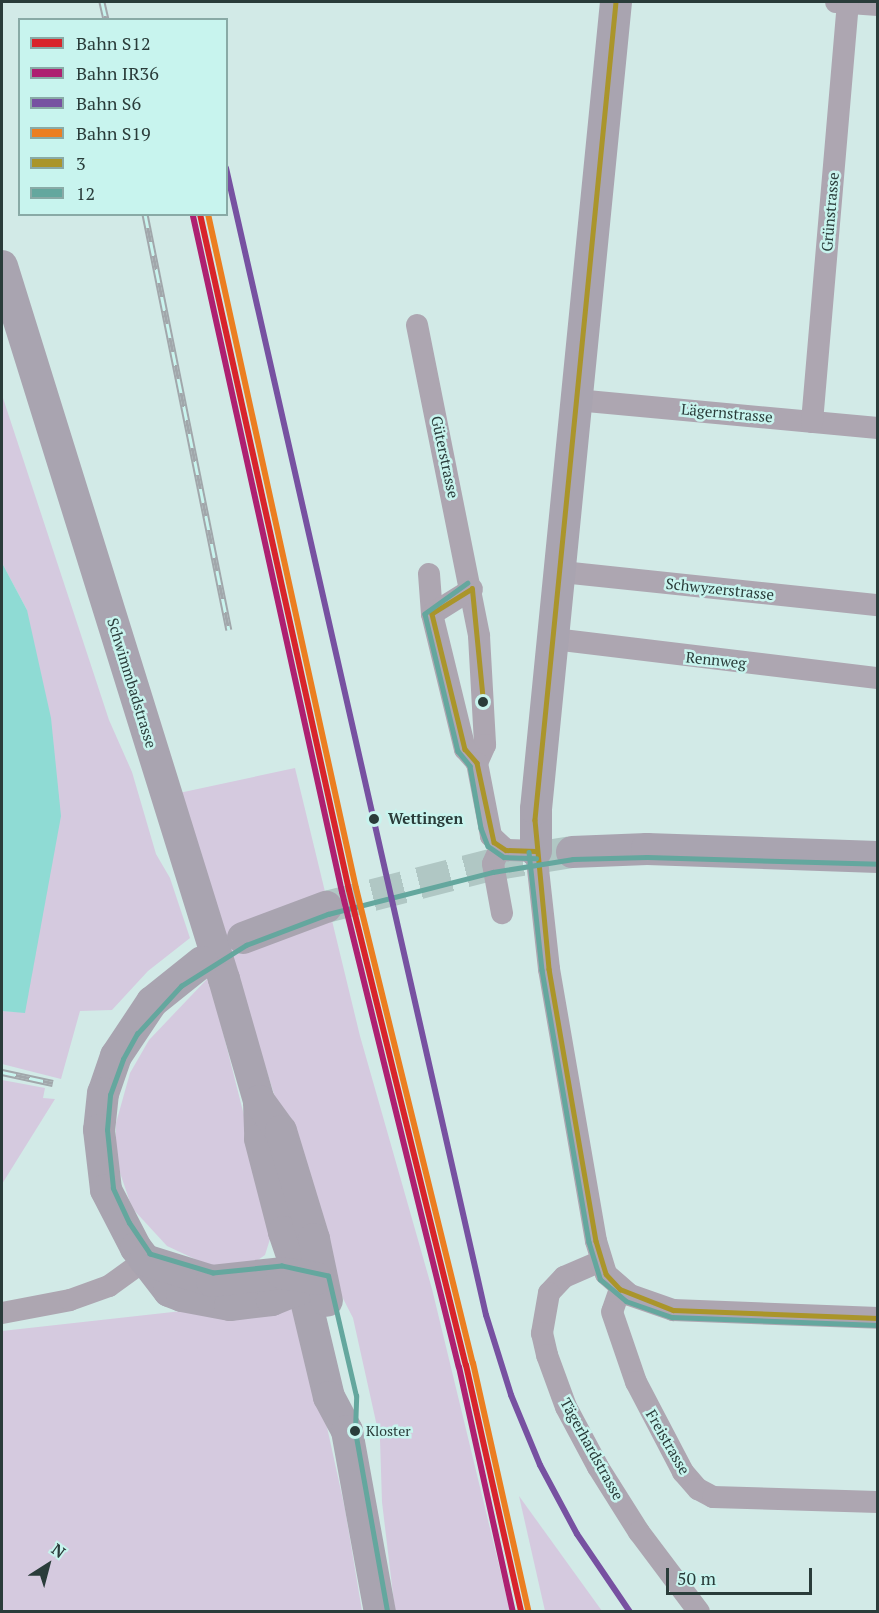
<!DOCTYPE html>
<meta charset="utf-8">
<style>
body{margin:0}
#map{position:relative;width:879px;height:1613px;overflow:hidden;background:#d2eae7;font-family:"PT Serif",serif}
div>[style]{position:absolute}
.green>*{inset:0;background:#d5cadf}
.water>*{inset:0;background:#8fdbd4}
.secondary-tunnel>*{height:32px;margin-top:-16px;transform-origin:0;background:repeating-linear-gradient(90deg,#b0c7c4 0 32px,transparent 0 48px)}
.street>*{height:22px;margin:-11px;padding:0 11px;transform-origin:11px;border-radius:11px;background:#ada6b1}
.secondary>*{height:32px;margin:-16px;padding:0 16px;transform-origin:16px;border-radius:16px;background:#a9a4b0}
.rail>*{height:7px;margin-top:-3.5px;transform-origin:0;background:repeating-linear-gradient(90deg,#c8f4ee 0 14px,#a1a7ab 0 28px);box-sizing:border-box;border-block:2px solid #a1a7ab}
.bus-1>*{height:4.5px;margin:-2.25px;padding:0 2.25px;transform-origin:2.25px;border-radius:2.25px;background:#aa952a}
.bus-2>*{height:4.5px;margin:-2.25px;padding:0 2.25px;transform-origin:2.25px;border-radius:2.25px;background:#64a79e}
.rail-1>*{height:6px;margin:-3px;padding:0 3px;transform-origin:3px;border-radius:3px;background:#d8242b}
.rail-2>*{height:6px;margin:-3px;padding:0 3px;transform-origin:3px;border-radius:3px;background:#ae2071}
.rail-3>*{height:6px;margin:-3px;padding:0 3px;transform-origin:3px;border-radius:3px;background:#7751a1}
.rail-4>*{height:6px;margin:-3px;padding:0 3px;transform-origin:3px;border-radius:3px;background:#eb7e21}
.dots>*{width:16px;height:16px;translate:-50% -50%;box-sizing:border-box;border:3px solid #c8f4ee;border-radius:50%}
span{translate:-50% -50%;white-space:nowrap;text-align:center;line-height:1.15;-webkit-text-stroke:5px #c8f4ee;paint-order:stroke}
.bus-label{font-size:14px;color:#2a3c3a}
.left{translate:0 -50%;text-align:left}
.street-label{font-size:15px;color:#2a3c3a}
.stop-label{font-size:15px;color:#2a3c3a;font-weight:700}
.frame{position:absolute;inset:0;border:3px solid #2a3c3a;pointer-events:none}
.legend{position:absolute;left:18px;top:18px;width:210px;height:198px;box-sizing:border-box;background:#c8f4ee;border:2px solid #89aaa6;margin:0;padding:8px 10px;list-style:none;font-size:18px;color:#2a3c3a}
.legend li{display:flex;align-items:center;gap:12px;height:30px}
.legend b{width:30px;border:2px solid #89aaa6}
.north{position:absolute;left:18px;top:1535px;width:60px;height:60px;-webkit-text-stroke:4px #c8f4ee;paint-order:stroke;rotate:36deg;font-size:16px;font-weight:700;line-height:24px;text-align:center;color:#2a3c3a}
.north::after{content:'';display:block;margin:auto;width:21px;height:27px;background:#2a3c3a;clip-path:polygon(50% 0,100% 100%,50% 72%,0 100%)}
.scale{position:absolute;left:666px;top:1568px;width:146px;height:27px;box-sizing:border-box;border:3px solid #2a3c3a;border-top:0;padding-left:8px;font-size:18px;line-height:21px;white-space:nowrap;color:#2a3c3a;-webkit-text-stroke:4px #c8f4ee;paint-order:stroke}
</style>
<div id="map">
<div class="green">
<div style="clip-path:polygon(2px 395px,109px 720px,132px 772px,156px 854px,170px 878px,190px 938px,148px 971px,112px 1010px,80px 1011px,61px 1079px,2px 1064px,2px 1011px,25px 1012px,27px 610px,2px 563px)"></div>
<div style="clip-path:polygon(295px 768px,360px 1036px,432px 1289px,510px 1611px,395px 1611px,382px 1502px,380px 1440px,353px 1318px,331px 1275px,179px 793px)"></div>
<div style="clip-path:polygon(209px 977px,270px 1218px,270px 1239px,265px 1255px,251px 1265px,212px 1267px,167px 1246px,132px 1208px,116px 1161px,116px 1123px,130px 1073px,149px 1040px)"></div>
<div style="clip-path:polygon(2px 1080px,45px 1088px,43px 1098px,55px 1099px,2px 1184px)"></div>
<div style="clip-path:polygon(300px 1304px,345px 1509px,362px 1611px,2px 1611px,2px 1331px,182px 1311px)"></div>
<div style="clip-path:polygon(519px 1496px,602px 1611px,545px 1611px)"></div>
</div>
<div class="water">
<div style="clip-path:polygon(2px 563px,27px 610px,51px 718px,61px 816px,25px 1013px,2px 1011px)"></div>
</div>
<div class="secondary-tunnel">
<div style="left:326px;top:907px;width:170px;rotate:-14.3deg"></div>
<div style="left:491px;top:865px;width:82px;rotate:-9.1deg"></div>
</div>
<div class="street">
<div style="left:836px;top:2px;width:42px;rotate:4.1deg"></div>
<div style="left:417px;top:325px;width:317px;rotate:78.7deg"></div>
<div style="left:479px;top:636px;width:109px;rotate:86.8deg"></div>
<div style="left:485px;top:745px;width:20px;rotate:114deg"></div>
<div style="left:576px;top:400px;width:303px;rotate:5.3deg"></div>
<div style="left:812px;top:422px;width:421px;rotate:-85.1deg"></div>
<div style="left:562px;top:572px;width:318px;rotate:6deg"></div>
<div style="left:429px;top:574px;width:40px;rotate:85.7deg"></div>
<div style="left:472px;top:589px;width:47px;rotate:148deg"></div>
<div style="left:432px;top:614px;width:139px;rotate:76.3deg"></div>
<div style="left:465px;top:749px;width:18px;rotate:49deg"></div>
<div style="left:477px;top:763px;width:74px;rotate:79.1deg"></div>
<div style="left:491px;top:836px;width:21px;rotate:43deg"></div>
<div style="left:506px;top:850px;width:30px;rotate:2deg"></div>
<div style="left:536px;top:851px;width:119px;rotate:83.7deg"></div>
<div style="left:549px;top:969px;width:276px;rotate:80.2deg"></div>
<div style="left:596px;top:1241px;width:34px;rotate:73deg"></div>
<div style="left:606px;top:1274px;width:32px;rotate:41deg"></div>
<div style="left:630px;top:1295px;width:46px;rotate:19.2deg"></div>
<div style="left:673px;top:1310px;width:205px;rotate:2.2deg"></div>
<div style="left:554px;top:639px;width:326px;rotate:6.9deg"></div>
<div style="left:500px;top:848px;width:17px;rotate:114deg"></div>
<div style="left:493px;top:864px;width:50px;rotate:79.6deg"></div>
<div style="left:601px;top:1261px;width:40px;rotate:156.6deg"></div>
<div style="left:564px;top:1277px;width:22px;rotate:133deg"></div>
<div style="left:549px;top:1293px;width:41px;rotate:99.9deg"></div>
<div style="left:542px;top:1333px;width:23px;rotate:77deg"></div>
<div style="left:547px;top:1355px;width:55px;rotate:69.9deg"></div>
<div style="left:566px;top:1407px;width:68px;rotate:61.9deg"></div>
<div style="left:598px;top:1467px;width:77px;rotate:57.8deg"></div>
<div style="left:639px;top:1532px;width:100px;rotate:53.1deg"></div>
<div style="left:620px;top:1289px;width:24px;rotate:109deg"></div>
<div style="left:612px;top:1312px;width:74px;rotate:71.1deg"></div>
<div style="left:636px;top:1382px;width:102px;rotate:62.4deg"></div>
<div style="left:683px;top:1472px;width:23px;rotate:49deg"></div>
<div style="left:698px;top:1489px;width:17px;rotate:28deg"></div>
<div style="left:713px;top:1497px;width:165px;rotate:1.7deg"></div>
<div style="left:2px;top:1313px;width:69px;rotate:-10.8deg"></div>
<div style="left:70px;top:1300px;width:41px;rotate:-19.7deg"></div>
<div style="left:109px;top:1286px;width:44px;rotate:-35.8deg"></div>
</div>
<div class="secondary">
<div style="left:2px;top:266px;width:747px;rotate:72.71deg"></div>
<div style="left:224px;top:979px;width:127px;rotate:74deg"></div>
<div style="left:259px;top:1101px;width:38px;rotate:88deg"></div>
<div style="left:260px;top:1139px;width:96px;rotate:75.5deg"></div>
<div style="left:284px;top:1232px;width:59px;rotate:71.3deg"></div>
<div style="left:303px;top:1288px;width:112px;rotate:76.6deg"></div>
<div style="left:329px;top:1397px;width:38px;rotate:62deg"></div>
<div style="left:347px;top:1431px;width:184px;rotate:79.7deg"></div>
<div style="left:536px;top:851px;width:42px;rotate:-90deg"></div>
<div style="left:536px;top:809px;width:811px;rotate:-84.34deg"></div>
<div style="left:572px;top:852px;width:75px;rotate:-2.3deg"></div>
<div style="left:647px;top:849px;width:231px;rotate:2deg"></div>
<div style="left:243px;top:938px;width:89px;rotate:-20.5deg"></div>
<div style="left:202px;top:962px;width:64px;rotate:141.3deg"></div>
<div style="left:152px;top:1002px;width:65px;rotate:123.7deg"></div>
<div style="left:116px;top:1056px;width:39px;rotate:109deg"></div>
<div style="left:103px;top:1093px;width:37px;rotate:96deg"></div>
<div style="left:99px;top:1130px;width:60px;rotate:83.3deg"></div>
<div style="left:106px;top:1190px;width:65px;rotate:62.7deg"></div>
<div style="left:136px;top:1248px;width:54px;rotate:52.5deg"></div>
<div style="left:169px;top:1291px;width:14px;rotate:21deg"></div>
<div style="left:182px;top:1296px;width:49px;rotate:10.6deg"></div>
<div style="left:230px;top:1305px;width:42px;rotate:-6.8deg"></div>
<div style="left:272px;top:1300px;width:53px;rotate:-22.2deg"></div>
<div style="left:259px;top:1101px;width:37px;rotate:54deg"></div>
<div style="left:281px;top:1131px;width:113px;rotate:73deg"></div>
<div style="left:314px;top:1239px;width:63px;rotate:78.2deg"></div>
<div style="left:145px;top:1260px;width:70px;rotate:17.4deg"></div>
<div style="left:212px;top:1281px;width:70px;rotate:-6.5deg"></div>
<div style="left:282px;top:1273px;width:36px;rotate:9deg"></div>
</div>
<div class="rail">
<div style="left:102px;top:2px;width:18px;rotate:77deg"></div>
<div style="left:145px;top:214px;width:424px;rotate:78.6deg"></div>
<div style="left:2px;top:1072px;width:52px;rotate:12.2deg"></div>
</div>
<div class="bus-1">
<div style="left:616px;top:2px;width:822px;rotate:95.66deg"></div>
<div style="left:535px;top:820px;width:150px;rotate:84.6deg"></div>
<div style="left:549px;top:969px;width:276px;rotate:80.2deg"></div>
<div style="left:596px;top:1241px;width:34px;rotate:73deg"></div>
<div style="left:606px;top:1274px;width:21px;rotate:47deg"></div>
<div style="left:620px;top:1289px;width:57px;rotate:21.6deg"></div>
<div style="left:673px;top:1310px;width:205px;rotate:2.2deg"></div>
<div style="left:483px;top:702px;width:114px;rotate:-95.6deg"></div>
<div style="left:472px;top:589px;width:47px;rotate:148deg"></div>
<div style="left:432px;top:614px;width:139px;rotate:76.3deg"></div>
<div style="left:465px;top:749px;width:18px;rotate:49deg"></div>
<div style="left:477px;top:763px;width:81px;rotate:77.9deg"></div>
<div style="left:494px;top:842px;width:14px;rotate:34deg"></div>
<div style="left:506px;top:850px;width:30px;rotate:2deg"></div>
</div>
<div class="bus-2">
<div style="left:468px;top:583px;width:53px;rotate:144.2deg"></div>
<div style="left:425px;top:614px;width:141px;rotate:76.5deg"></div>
<div style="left:458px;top:751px;width:19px;rotate:51deg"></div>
<div style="left:470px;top:766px;width:63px;rotate:79.9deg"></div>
<div style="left:481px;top:828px;width:19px;rotate:69deg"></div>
<div style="left:488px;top:846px;width:19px;rotate:35deg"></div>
<div style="left:504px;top:857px;width:32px;rotate:2deg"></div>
<div style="left:529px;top:852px;width:119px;rotate:83.7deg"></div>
<div style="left:542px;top:970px;width:276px;rotate:80.2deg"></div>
<div style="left:589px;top:1242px;width:39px;rotate:73deg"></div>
<div style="left:600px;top:1279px;width:34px;rotate:40deg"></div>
<div style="left:626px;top:1301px;width:49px;rotate:19.2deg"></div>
<div style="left:672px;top:1317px;width:206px;rotate:2.2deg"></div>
<div style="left:387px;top:1611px;width:183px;rotate:-100.1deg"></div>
<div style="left:355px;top:1431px;width:35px;rotate:-88deg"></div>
<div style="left:356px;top:1396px;width:123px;rotate:-103.1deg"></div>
<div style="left:328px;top:1276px;width:47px;rotate:-167.7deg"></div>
<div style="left:282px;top:1266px;width:69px;rotate:174.2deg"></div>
<div style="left:213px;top:1273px;width:66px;rotate:-163.2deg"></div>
<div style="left:150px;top:1254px;width:37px;rotate:-124deg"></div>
<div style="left:129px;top:1223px;width:38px;rotate:-115deg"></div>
<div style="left:113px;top:1188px;width:58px;rotate:-95.9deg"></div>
<div style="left:107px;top:1130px;width:35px;rotate:-85deg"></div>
<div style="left:110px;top:1095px;width:38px;rotate:-70deg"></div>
<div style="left:123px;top:1059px;width:29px;rotate:-61deg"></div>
<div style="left:137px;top:1034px;width:65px;rotate:-47.5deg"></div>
<div style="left:181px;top:986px;width:77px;rotate:-32.2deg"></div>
<div style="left:246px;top:945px;width:88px;rotate:-20.7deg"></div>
<div style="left:328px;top:914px;width:170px;rotate:-14.3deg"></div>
<div style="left:493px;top:872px;width:81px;rotate:-9.2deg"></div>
<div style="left:573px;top:859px;width:74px;rotate:-1.5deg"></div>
<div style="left:647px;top:857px;width:231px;rotate:1.7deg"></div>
</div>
<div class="rail-1">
<div style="left:200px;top:214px;width:692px;rotate:77.57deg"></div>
<div style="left:349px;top:890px;width:489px;rotate:76.2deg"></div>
<div style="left:466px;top:1365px;width:253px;rotate:77.4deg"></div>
</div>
<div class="rail-2">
<div style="left:193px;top:216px;width:692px;rotate:77.57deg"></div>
<div style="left:342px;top:892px;width:489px;rotate:76.2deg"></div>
<div style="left:459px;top:1367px;width:251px;rotate:77.6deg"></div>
</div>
<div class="rail-3">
<div style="left:226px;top:168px;width:1176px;rotate:77.23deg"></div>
<div style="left:486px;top:1315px;width:84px;rotate:72.6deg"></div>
<div style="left:511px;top:1395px;width:76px;rotate:67.5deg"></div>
<div style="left:540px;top:1465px;width:78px;rotate:61.8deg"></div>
<div style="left:577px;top:1534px;width:94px;rotate:55.8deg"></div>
</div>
<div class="rail-4">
<div style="left:208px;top:214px;width:690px;rotate:77.62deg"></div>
<div style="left:356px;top:888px;width:489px;rotate:76.2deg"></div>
<div style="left:473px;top:1363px;width:253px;rotate:77.4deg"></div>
</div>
<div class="dots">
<div style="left:483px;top:702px;background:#2a3c3a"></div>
<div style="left:374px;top:819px;background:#2a3c3a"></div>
<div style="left:355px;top:1431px;background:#2a3c3a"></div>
</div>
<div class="bus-label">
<span class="left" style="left:366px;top:1431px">Kloster</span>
</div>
<div class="street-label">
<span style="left:830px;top:212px;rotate:-85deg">Grünstrasse</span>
<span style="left:727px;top:413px;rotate:5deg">Lägernstrasse</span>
<span style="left:445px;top:457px;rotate:78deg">Güterstrasse</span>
<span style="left:720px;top:589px;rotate:6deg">Schwyzerstrasse</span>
<span style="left:716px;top:660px;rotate:6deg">Rennweg</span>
<span style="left:132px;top:683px;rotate:73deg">Schwimmbadstrasse</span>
<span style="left:668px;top:1442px;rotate:60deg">Freistrasse</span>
<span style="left:592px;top:1449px;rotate:61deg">Tägerhardstrasse</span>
</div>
<div class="stop-label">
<span class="left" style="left:388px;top:819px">Wettingen</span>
</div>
<div class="frame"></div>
<ul class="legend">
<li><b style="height:8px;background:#d8242b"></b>Bahn S12</li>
<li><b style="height:8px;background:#ae2071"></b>Bahn IR36</li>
<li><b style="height:8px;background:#7751a1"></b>Bahn S6</li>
<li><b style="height:8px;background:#eb7e21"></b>Bahn S19</li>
<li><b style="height:8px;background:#aa952a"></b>3</li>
<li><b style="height:8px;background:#64a79e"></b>12</li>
</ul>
<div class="north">N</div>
<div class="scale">50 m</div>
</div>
